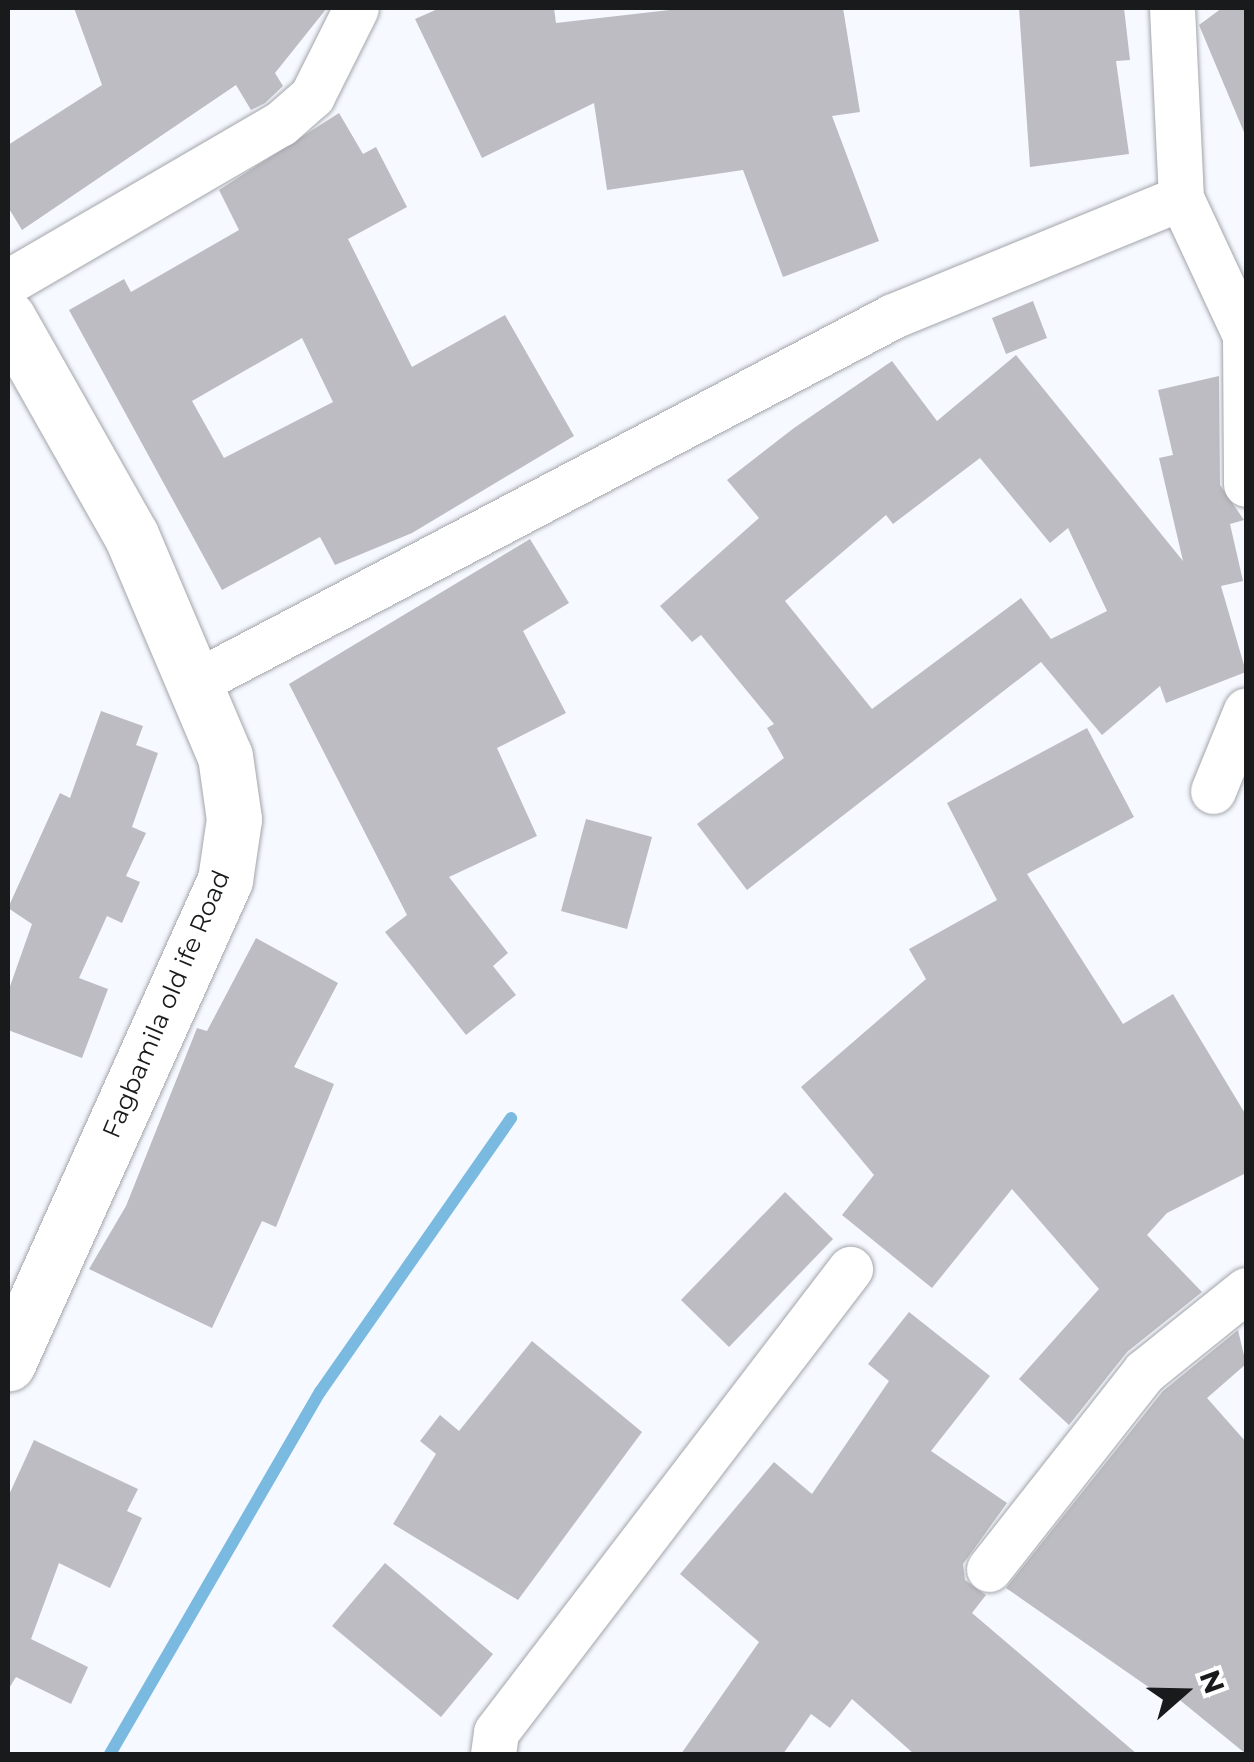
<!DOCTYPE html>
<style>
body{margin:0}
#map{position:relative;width:1254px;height:1762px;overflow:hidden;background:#f6f9ff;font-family:Montserrat,sans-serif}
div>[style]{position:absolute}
.stream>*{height:12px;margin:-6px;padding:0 6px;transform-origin:6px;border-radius:6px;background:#7ab9e0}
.building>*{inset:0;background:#bdbcc2}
.roads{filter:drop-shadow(0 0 2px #a2a5aa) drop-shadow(0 0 2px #a2a5aa)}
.minor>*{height:45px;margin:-22.5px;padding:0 22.5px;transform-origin:22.5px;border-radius:22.5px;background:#fff}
.tertiary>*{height:55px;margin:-27.5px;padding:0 27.5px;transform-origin:27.5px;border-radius:27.5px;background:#fff}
span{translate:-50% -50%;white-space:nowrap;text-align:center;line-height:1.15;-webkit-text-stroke:10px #fff;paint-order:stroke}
.street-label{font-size:25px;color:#191a1c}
.frame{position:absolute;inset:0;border:10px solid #191a1c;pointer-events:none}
.north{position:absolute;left:1134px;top:1642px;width:100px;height:100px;-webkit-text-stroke:8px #fff;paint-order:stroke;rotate:70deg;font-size:28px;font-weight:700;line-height:40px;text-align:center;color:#191a1c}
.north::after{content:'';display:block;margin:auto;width:35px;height:45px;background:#191a1c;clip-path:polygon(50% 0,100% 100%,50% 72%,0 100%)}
</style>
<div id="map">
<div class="stream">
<div style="left:110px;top:1754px;width:419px;rotate:-59.9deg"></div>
<div style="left:320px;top:1392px;width:334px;rotate:-55.1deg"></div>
</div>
<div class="building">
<div style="clip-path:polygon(74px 8px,327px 8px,275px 73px,283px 86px,265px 103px,251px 110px,236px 85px,22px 230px,8px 207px,8px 145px,102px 85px)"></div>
<div style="clip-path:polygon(440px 8px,554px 8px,556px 23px,687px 8px,843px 8px,860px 112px,832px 116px,879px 241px,783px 277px,743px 170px,607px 190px,594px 103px,482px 158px,415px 19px)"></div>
<div style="clip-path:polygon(1019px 8px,1124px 8px,1130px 60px,1116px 61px,1129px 154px,1030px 167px)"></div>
<div style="clip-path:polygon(1222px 8px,1246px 8px,1246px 137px,1199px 25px)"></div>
<div style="clip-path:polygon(evenodd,339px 113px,363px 154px,376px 147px,407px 207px,348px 239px,412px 367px,505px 315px,574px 436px,412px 533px,335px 565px,320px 537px,222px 590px,69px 310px,124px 279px,131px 292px,239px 230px,219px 190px,339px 113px,302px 338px,333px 402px,224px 458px,192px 401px,302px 338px)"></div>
<div style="clip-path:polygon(1033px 301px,1047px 338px,1006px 354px,992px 318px)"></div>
<div style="clip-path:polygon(evenodd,1016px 355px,1183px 561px,1159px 458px,1173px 455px,1158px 390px,1219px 376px,1220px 485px,1244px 520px,1230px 524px,1243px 581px,1221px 586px,1246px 672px,1166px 703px,1160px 686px,1102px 735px,1041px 662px,747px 890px,697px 824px,784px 758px,767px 728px,774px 724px,701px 635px,692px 642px,660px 606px,759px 518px,727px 480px,794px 428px,892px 361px,937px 421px,1016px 355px,980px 458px,1050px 543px,1068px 528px,1107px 611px,1051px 639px,1021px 598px,872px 709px,785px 601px,886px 515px,893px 524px,980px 458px)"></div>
<div style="clip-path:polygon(530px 539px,569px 603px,523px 631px,566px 713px,497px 748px,537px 836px,449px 877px,508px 953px,493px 966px,516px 995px,466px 1035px,385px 932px,407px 915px,289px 684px)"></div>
<div style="clip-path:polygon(101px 711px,143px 726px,136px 745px,158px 753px,132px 827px,146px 833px,126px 876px,140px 882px,122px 923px,107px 916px,79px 978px,108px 989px,82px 1058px,8px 1030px,8px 992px,32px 924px,8px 908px,60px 793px,70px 798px)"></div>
<div style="clip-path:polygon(1087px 728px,1134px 817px,1027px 874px,1123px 1024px,1173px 994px,1246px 1115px,1246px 1173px,1167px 1213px,1147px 1235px,1202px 1292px,1127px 1352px,1069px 1425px,1019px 1379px,1099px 1289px,1012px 1189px,932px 1288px,842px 1215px,874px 1175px,801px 1087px,926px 979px,909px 949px,997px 900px,947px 803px)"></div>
<div style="clip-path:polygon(586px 819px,652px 837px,627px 929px,561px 911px)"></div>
<div style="clip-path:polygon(256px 938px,338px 983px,294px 1067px,334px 1084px,276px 1227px,262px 1221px,212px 1328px,89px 1269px,126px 1206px,197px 1028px,207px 1031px)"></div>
<div style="clip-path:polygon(785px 1192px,833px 1239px,729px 1347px,681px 1300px)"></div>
<div style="clip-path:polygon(909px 1312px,990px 1376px,931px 1451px,1007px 1503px,963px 1564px,965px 1580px,986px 1595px,972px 1613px,1137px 1754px,914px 1754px,852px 1699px,830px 1728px,811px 1714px,783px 1754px,681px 1754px,759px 1642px,680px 1574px,774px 1462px,812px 1494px,889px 1381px,868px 1364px)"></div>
<div style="clip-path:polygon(1238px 1330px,1246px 1364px,1207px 1398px,1246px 1442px,1246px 1754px,1165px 1688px,1160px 1695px,1006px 1588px,1163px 1391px)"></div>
<div style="clip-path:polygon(532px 1341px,642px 1432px,518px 1600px,393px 1524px,436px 1454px,420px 1441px,440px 1415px,459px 1431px)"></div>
<div style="clip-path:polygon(34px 1440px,138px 1489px,127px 1511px,142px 1518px,110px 1588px,59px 1563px,31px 1639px,88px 1667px,71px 1704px,16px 1677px,8px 1690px,8px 1497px)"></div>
<div style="clip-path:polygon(385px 1563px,493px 1654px,441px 1717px,332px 1626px)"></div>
</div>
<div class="roads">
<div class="minor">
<div style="left:1172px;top:8px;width:190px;rotate:87.3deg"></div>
<div style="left:1181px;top:198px;width:151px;rotate:65deg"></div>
<div style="left:1245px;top:335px;width:149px;rotate:89.6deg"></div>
<div style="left:8px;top:282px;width:315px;rotate:-30.2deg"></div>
<div style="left:280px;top:124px;width:43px;rotate:-41.2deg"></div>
<div style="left:312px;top:96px;width:98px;rotate:-63.4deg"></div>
<div style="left:196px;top:682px;width:787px;rotate:-27.7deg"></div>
<div style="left:893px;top:316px;width:311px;rotate:-22.3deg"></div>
<div style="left:1213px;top:791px;width:87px;rotate:-67.8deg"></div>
<div style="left:989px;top:1569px;width:251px;rotate:-51.8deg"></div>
<div style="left:1144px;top:1372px;width:131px;rotate:-38.8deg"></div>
<div style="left:493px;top:1754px;width:22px;rotate:-82deg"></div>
<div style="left:496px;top:1732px;width:583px;rotate:-52.6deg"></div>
</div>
<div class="tertiary">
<div style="left:8px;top:318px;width:249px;rotate:60.5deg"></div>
<div style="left:131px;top:535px;width:240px;rotate:67deg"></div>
<div style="left:225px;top:756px;width:64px;rotate:81.9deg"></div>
<div style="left:234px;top:819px;width:62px;rotate:98.4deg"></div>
<div style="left:225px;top:880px;width:530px;rotate:114.19deg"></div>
</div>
</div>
<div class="street-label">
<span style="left:166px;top:1004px;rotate:-67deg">Fagbamila old ife Road</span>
</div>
<div class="frame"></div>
<div class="north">N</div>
</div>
